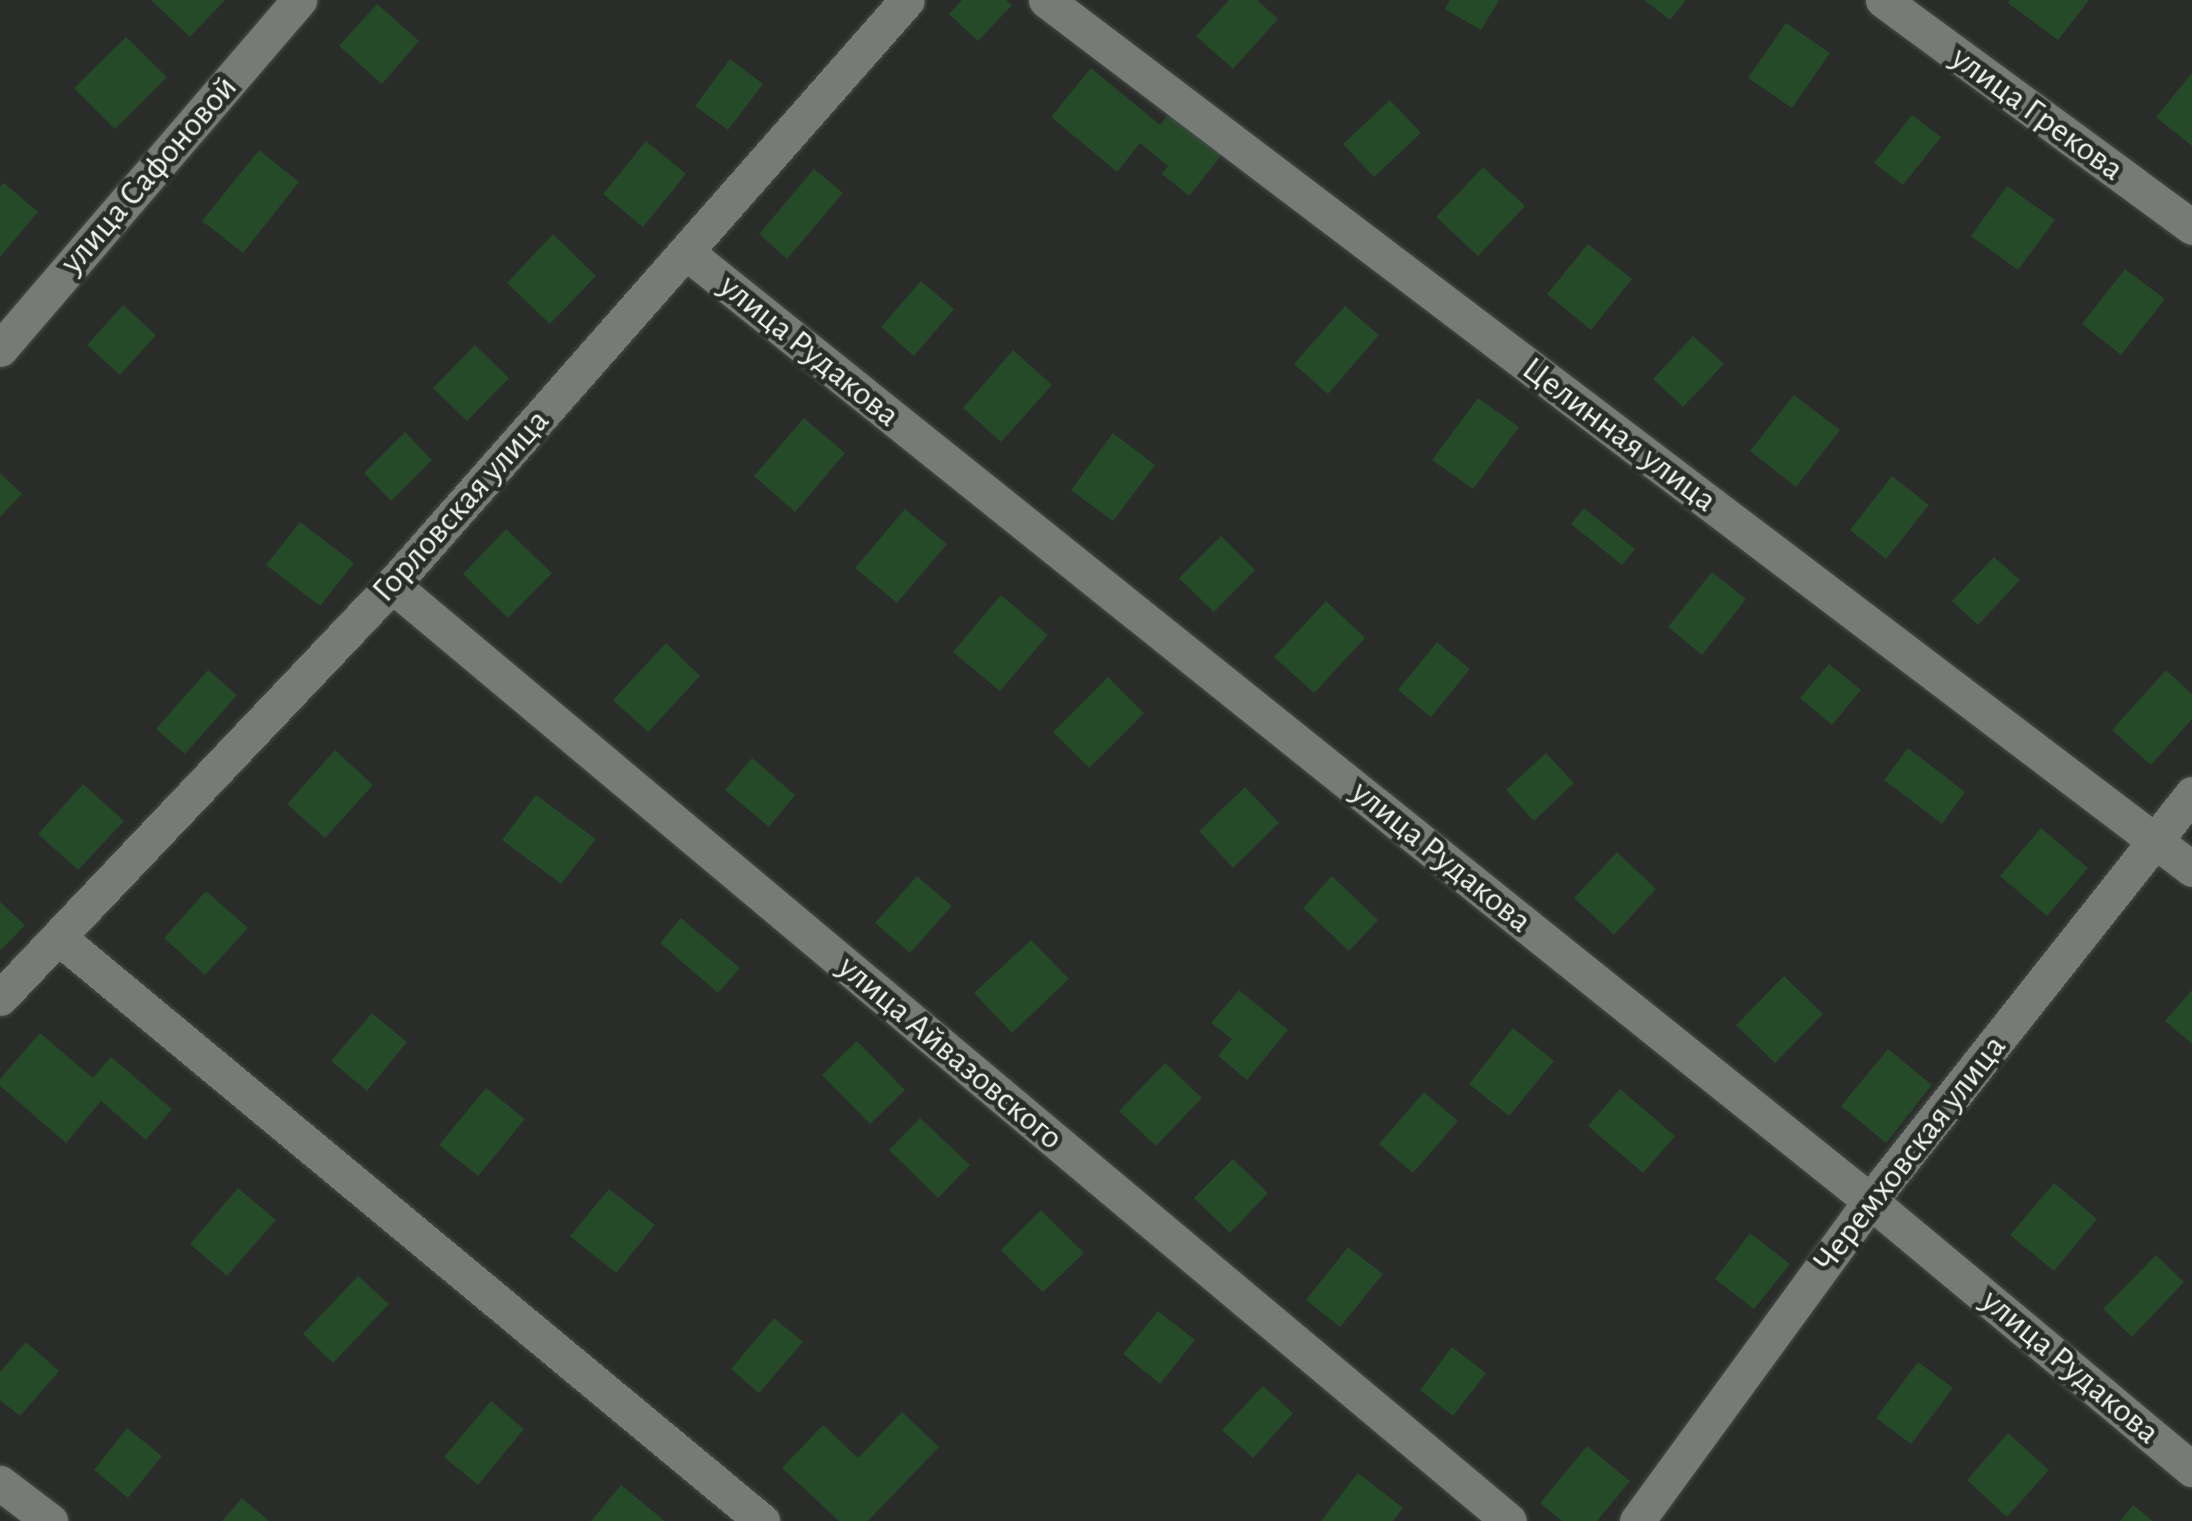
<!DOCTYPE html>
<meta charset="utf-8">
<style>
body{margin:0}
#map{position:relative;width:2192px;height:1521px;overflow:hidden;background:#292c29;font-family:"Alegreya Sans",sans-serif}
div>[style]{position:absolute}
.building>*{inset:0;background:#254a28}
.roads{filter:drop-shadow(0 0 2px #484b48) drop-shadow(0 0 2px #484b48)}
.street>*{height:35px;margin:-17.5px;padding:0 17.5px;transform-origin:17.5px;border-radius:17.5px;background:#777b78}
span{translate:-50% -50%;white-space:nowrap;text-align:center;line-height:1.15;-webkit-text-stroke:9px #292c29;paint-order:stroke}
.street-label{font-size:35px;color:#f3f5f3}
</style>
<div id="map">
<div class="building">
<div style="clip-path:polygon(151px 0,225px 0,190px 37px)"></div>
<div style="clip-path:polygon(962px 0,1006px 0,1012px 5px,978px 41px,949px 14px)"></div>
<div style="clip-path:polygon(1229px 0,1257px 0,1278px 19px,1233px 69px,1196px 36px)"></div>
<div style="clip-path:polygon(1450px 0,1499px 0,1481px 30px,1445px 9px)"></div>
<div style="clip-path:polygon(1644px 0,1686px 0,1670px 20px)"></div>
<div style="clip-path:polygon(2010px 0,2089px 0,2058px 40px,2008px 3px)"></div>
<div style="clip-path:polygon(377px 4px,419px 41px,382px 84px,339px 46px)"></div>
<div style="clip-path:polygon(1786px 23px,1830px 53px,1792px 108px,1748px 78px)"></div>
<div style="clip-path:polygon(126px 37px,167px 77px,115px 129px,74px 88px)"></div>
<div style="clip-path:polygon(730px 59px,763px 84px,728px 130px,695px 106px)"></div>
<div style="clip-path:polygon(1091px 68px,1160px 125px,1173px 108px,1225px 151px,1189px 196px,1162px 174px,1168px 166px,1140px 143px,1117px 172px,1051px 117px)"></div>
<div style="clip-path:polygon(2192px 73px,2192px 146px,2156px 117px)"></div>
<div style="clip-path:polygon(1390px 100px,1421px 133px,1374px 177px,1343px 144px)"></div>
<div style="clip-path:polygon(1912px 115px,1941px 137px,1903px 185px,1874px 163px)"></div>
<div style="clip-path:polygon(646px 141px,686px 174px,643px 227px,603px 194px)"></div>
<div style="clip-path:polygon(259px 150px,299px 182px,243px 253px,202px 221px)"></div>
<div style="clip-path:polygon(1483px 167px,1525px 206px,1478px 256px,1436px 217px)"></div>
<div style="clip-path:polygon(814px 169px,843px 193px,787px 259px,759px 234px)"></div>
<div style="clip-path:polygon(4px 183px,38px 212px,0 257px,0 187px)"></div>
<div style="clip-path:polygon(2007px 186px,2055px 220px,2018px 270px,1971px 236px)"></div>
<div style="clip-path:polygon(553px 234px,596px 276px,550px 324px,507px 283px)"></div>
<div style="clip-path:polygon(1588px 244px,1632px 279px,1591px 330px,1547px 294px)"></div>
<div style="clip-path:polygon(2125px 269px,2165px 299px,2121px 355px,2082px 324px)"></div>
<div style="clip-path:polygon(921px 281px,954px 309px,914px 356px,881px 327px)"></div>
<div style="clip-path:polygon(123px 305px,156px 335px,120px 375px,87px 345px)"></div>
<div style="clip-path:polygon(1345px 306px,1379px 335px,1328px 394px,1294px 364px)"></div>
<div style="clip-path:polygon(1693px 336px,1724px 364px,1683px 407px,1653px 379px)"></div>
<div style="clip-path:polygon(475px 345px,509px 378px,467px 421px,433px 388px)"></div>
<div style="clip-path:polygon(1013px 350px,1052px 385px,1001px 442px,963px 408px)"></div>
<div style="clip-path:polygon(1794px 395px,1840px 430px,1796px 487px,1750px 451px)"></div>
<div style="clip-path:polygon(1478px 398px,1519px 427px,1473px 489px,1432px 460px)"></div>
<div style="clip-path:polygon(804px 418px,845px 453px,795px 512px,754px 476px)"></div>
<div style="clip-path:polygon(405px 432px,432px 460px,391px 501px,364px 473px)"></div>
<div style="clip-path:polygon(1113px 433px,1155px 465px,1113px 521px,1071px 490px)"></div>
<div style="clip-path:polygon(0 473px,22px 494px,0 517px)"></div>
<div style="clip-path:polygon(1892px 476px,1929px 505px,1886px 559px,1850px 530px)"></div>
<div style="clip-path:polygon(1584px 508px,1635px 549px,1622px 565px,1571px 524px)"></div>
<div style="clip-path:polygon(905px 509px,947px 544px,897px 603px,855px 568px)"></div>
<div style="clip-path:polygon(300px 522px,354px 563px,320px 606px,266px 565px)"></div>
<div style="clip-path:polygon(506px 529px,552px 573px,508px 618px,463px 574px)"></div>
<div style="clip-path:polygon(1221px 536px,1255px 570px,1214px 612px,1179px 578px)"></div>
<div style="clip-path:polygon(1994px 557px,2020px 580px,1978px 625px,1952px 601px)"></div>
<div style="clip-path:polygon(1712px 572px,1746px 599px,1702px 655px,1668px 627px)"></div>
<div style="clip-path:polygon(1001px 595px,1048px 635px,1000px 691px,953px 652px)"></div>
<div style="clip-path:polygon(1326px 601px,1365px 638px,1314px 693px,1274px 657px)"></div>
<div style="clip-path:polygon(1437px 642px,1470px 669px,1431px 717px,1398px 690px)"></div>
<div style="clip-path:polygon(666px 643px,700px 676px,648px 732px,613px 700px)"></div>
<div style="clip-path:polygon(1829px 664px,1861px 690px,1832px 725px,1800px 698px)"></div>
<div style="clip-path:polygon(208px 670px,237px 695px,185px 754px,156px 729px)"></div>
<div style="clip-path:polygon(2166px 670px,2192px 694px,2192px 719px,2151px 765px,2112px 730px)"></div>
<div style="clip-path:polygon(1108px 677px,1144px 713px,1089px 768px,1053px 732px)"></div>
<div style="clip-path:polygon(1908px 748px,1965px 792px,1942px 824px,1884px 780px)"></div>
<div style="clip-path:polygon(335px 750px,373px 785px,325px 838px,287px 804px)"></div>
<div style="clip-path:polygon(1546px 753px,1574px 783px,1534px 821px,1506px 790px)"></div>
<div style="clip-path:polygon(752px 758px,795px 795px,769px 827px,725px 790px)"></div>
<div style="clip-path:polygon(83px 784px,124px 821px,78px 870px,38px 834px)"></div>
<div style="clip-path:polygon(1245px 787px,1279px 823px,1233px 868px,1199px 831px)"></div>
<div style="clip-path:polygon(536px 795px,596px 839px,561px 884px,502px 840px)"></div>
<div style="clip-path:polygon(2041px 828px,2088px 868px,2047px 916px,2000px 876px)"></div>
<div style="clip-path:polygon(1617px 852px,1656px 889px,1614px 935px,1574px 898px)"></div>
<div style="clip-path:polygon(917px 876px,952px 906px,910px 953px,875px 923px)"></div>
<div style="clip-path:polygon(1332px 876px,1378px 920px,1349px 951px,1303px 908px)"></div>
<div style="clip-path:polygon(206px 891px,248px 928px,205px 975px,164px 938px)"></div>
<div style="clip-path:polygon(0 902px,25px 925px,0 951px)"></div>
<div style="clip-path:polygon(681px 918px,740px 968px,718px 993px,660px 943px)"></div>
<div style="clip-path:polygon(1031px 940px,1069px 979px,1012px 1033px,974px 993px)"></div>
<div style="clip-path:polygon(1784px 976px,1823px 1014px,1775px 1063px,1736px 1025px)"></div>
<div style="clip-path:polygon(1239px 990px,1288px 1030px,1247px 1080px,1218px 1056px,1232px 1039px,1211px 1023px)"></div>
<div style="clip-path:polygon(2192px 990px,2192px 1044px,2165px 1021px)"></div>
<div style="clip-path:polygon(372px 1013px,407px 1042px,367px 1091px,331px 1061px)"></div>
<div style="clip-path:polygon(1513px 1028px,1554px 1061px,1509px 1116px,1469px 1084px)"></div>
<div style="clip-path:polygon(40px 1033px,93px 1078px,111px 1057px,172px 1109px,146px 1140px,101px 1101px,66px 1143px,0 1086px,0 1079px)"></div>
<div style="clip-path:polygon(857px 1041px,905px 1090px,870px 1124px,822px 1075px)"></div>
<div style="clip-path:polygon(1888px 1049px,1932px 1085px,1886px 1143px,1841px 1106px)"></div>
<div style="clip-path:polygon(1165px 1063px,1202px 1098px,1156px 1146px,1119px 1111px)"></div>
<div style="clip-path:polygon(486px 1088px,525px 1119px,478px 1176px,439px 1145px)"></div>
<div style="clip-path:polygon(1620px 1089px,1675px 1136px,1643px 1173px,1588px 1126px)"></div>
<div style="clip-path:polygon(1424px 1092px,1458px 1121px,1413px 1173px,1379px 1144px)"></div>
<div style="clip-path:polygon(920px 1118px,970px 1165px,938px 1198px,889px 1150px)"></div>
<div style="clip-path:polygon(1233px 1159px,1268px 1193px,1230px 1233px,1194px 1198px)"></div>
<div style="clip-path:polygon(2054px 1183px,2097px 1219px,2054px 1271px,2010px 1235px)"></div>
<div style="clip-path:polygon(238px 1188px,276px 1220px,227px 1276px,190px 1244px)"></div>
<div style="clip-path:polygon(609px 1189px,655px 1225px,616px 1273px,570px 1236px)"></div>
<div style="clip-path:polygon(1041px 1210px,1084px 1253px,1043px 1292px,1001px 1250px)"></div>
<div style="clip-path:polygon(1750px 1233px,1790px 1264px,1754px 1309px,1715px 1279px)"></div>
<div style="clip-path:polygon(1348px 1247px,1383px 1274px,1340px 1327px,1306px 1300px)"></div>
<div style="clip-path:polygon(2156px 1255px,2184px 1282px,2132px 1337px,2103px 1309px)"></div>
<div style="clip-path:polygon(358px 1276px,389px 1304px,333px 1363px,303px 1334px)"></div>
<div style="clip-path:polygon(1158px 1311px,1195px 1340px,1160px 1384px,1123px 1354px)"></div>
<div style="clip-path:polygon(774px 1318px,803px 1342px,759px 1393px,731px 1369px)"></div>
<div style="clip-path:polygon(26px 1342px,59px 1371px,20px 1416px,0 1400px,0 1372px)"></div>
<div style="clip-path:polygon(1452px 1347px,1486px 1373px,1453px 1416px,1420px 1390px)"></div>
<div style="clip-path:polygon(1918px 1362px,1953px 1388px,1911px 1444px,1876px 1418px)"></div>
<div style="clip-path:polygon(1263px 1386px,1293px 1413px,1253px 1458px,1222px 1430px)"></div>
<div style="clip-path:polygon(491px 1401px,524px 1429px,478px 1485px,444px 1457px)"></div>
<div style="clip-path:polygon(902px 1412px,939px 1447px,868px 1521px,839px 1521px,782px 1468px,823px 1425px,858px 1458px)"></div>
<div style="clip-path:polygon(127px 1428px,162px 1456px,128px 1498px,94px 1470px)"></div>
<div style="clip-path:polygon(2008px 1433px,2049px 1470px,2007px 1517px,1967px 1480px)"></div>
<div style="clip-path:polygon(1587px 1446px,1630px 1481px,1597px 1521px,1562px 1521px,1540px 1503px)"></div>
<div style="clip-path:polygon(1358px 1473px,1403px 1508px,1393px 1521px,1321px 1521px)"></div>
<div style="clip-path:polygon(621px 1485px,665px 1521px,591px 1521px)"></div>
<div style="clip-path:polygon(242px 1498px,269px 1521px,222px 1521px)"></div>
<div style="clip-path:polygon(2133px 1505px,2153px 1521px,2120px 1521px)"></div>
</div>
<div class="roads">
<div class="street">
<div style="left:1046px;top:0;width:1438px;rotate:37.17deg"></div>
<div style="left:1883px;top:0;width:383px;rotate:36.3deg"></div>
<div style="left:686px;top:252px;width:1517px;rotate:38.71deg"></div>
<div style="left:1870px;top:1201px;width:419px;rotate:39.8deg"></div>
<div style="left:0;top:349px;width:460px;rotate:-49.4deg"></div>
<div style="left:392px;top:585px;width:1457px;rotate:39.96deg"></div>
<div style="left:58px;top:937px;width:915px;rotate:39.68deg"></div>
<div style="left:0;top:998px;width:569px;rotate:-46.49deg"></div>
<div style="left:392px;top:585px;width:779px;rotate:-48.64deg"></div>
<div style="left:0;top:1483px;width:63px;rotate:37.2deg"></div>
<div style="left:1637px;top:1521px;width:396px;rotate:-53.9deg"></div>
<div style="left:1870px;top:1201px;width:519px;rotate:-51.65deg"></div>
</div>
</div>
<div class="street-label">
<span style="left:2037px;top:114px;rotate:36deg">улица Грекова</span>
<span style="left:149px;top:175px;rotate:-49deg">улица Сафоновой</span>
<span style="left:809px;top:351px;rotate:39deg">улица Рудакова</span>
<span style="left:1619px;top:435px;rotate:37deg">Целинная улица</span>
<span style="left:461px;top:506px;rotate:-48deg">Горловская улица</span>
<span style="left:1441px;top:857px;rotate:39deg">улица Рудакова</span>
<span style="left:950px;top:1053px;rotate:40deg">улица Айвазовского</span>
<span style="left:1910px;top:1154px;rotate:-52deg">Черемховская улица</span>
<span style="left:2070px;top:1367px;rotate:40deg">улица Рудакова</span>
</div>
</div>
